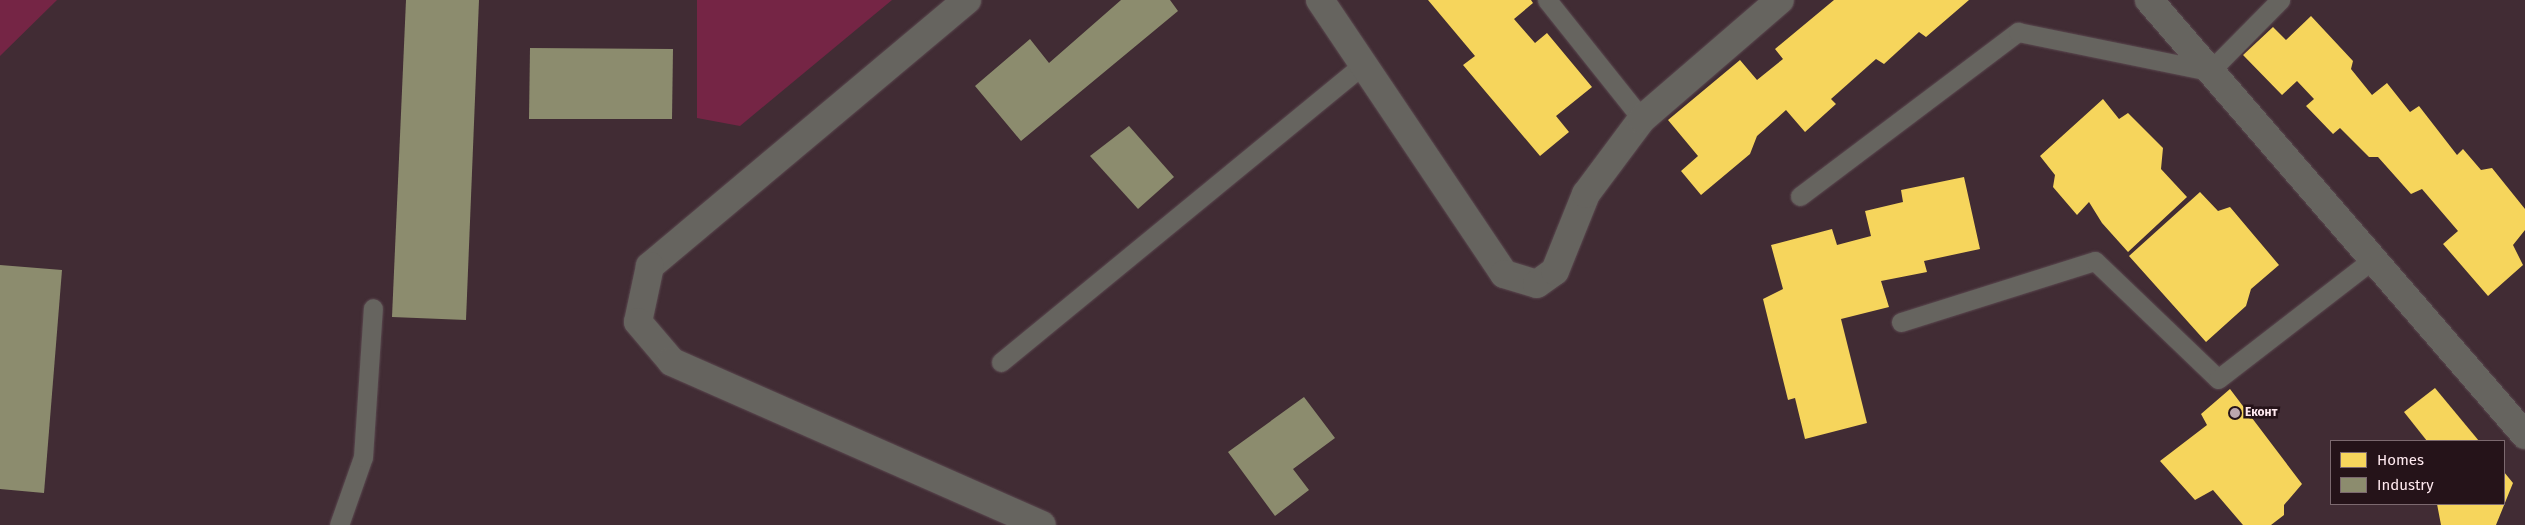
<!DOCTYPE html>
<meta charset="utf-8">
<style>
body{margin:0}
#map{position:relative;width:2525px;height:525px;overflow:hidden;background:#412c34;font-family:"Fira Sans",sans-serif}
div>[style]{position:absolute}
.green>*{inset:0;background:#752545}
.homes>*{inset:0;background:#f6d55c}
.industry>*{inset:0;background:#8c8c6e}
.roads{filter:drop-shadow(0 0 1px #5a484f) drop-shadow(0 0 1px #5a484f)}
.service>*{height:19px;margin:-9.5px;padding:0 9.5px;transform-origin:9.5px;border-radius:9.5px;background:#66645f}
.minor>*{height:28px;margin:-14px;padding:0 14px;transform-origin:14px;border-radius:14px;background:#66645f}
.dots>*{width:14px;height:14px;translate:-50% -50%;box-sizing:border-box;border:2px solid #251319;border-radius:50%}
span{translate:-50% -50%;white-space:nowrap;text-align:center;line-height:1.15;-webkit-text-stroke:5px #251319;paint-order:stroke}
.poi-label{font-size:12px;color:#ffe9ef;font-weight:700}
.left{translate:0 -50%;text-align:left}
.legend{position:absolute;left:2330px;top:440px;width:175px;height:65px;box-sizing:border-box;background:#251319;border:1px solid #7c696f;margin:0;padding:6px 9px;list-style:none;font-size:15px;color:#ffe9ef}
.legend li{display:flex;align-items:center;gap:10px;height:25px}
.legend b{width:25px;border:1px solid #7c696f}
</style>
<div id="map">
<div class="green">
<div style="clip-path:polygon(0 0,57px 0,0 56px)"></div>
<div style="clip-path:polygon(697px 0,892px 0,740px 126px,697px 118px)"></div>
</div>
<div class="homes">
<div style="clip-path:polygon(1428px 0,1531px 0,1533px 3px,1514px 19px,1535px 43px,1547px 33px,1592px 87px,1556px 116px,1569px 132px,1540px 156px,1463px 65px,1475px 56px)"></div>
<div style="clip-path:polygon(1834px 0,1969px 0,1926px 37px,1919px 32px,1884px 64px,1876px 59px,1831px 99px,1836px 104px,1805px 132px,1786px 110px,1757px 136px,1750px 154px,1701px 195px,1681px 171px,1698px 156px,1668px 120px,1740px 60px,1757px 80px,1783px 59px,1775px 49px)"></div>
<div style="clip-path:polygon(2311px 16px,2353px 61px,2351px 69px,2372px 95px,2387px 83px,2410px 112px,2419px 106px,2457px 155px,2463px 149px,2481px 170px,2492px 168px,2525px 209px,2525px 230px,2513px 245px,2523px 265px,2488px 296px,2443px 244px,2458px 231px,2422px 189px,2411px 194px,2378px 157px,2369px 157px,2340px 128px,2333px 134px,2306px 106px,2314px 99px,2297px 81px,2282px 95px,2243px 55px,2273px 27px,2286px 40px)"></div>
<div style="clip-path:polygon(2103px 99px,2119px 119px,2128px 113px,2163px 148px,2161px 169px,2187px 197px,2128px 252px,2102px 223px,2089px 202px,2077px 215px,2053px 187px,2055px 175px,2040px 156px)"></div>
<div style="clip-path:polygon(1964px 177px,1980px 249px,1924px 261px,1927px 272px,1881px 281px,1889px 307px,1841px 319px,1867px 423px,1805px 439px,1795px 398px,1788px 400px,1763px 299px,1783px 289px,1771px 245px,1832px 229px,1837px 245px,1871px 236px,1865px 211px,1903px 202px,1901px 190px)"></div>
<div style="clip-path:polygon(2200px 192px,2218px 211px,2230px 207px,2279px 265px,2251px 289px,2246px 306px,2206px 342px,2129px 256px)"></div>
<div style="clip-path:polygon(2435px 388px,2479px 441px,2427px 441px,2404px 412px)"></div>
<div style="clip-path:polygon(2230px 389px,2302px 484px,2284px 505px,2284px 515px,2271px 525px,2243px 525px,2213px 490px,2195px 500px,2160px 461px,2207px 425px,2201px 414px)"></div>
<div style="clip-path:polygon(2504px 472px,2513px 483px,2496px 525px,2441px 525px,2437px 504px,2504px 504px)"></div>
</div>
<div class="industry">
<div style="clip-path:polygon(406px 0,479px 0,466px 320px,392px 317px)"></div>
<div style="clip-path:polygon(1121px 0,1170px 0,1178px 11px,1021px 141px,975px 86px,1030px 39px,1049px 63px)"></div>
<div style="clip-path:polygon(530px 48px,673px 49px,672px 119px,529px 119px)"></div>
<div style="clip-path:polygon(1129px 126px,1174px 177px,1138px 209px,1090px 156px)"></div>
<div style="clip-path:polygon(0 265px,62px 270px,44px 493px,0 489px)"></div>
<div style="clip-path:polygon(1304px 397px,1335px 438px,1293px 469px,1309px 490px,1275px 516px,1228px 452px)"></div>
</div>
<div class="roads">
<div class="service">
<div style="left:1547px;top:0;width:152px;rotate:51.4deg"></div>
<div style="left:1800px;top:196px;width:273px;rotate:-37deg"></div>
<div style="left:2018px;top:32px;width:196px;rotate:11.5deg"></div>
<div style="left:2210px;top:71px;width:100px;rotate:-45.4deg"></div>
<div style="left:1901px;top:322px;width:203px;rotate:-17.5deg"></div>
<div style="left:2095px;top:261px;width:170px;rotate:43.8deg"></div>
<div style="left:2218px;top:379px;width:196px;rotate:-37.7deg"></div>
<div style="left:1001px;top:362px;width:468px;rotate:-39.4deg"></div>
<div style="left:339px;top:525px;width:72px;rotate:-70.6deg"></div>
<div style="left:363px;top:457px;width:149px;rotate:-86.2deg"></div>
</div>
<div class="minor">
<div style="left:967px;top:0;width:414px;rotate:140deg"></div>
<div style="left:650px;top:266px;width:57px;rotate:102.1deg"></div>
<div style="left:638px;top:322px;width:52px;rotate:49.6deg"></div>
<div style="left:672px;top:362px;width:404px;rotate:23.8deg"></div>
<div style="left:1320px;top:0;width:330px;rotate:56.1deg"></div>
<div style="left:1504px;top:274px;width:34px;rotate:17deg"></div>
<div style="left:1537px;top:284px;width:22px;rotate:-36deg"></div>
<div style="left:1555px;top:271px;width:83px;rotate:-68.1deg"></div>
<div style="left:1586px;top:194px;width:94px;rotate:-53.3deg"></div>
<div style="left:1642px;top:119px;width:182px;rotate:-40.8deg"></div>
<div style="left:2149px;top:0;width:575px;rotate:49.16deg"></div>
</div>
</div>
<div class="dots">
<div style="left:2235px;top:413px;background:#bca7ae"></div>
</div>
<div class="poi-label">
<span class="left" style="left:2245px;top:413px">Еконт</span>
</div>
<ul class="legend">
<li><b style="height:14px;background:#f6d55c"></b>Homes</li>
<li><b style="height:14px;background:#8c8c6e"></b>Industry</li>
</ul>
</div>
